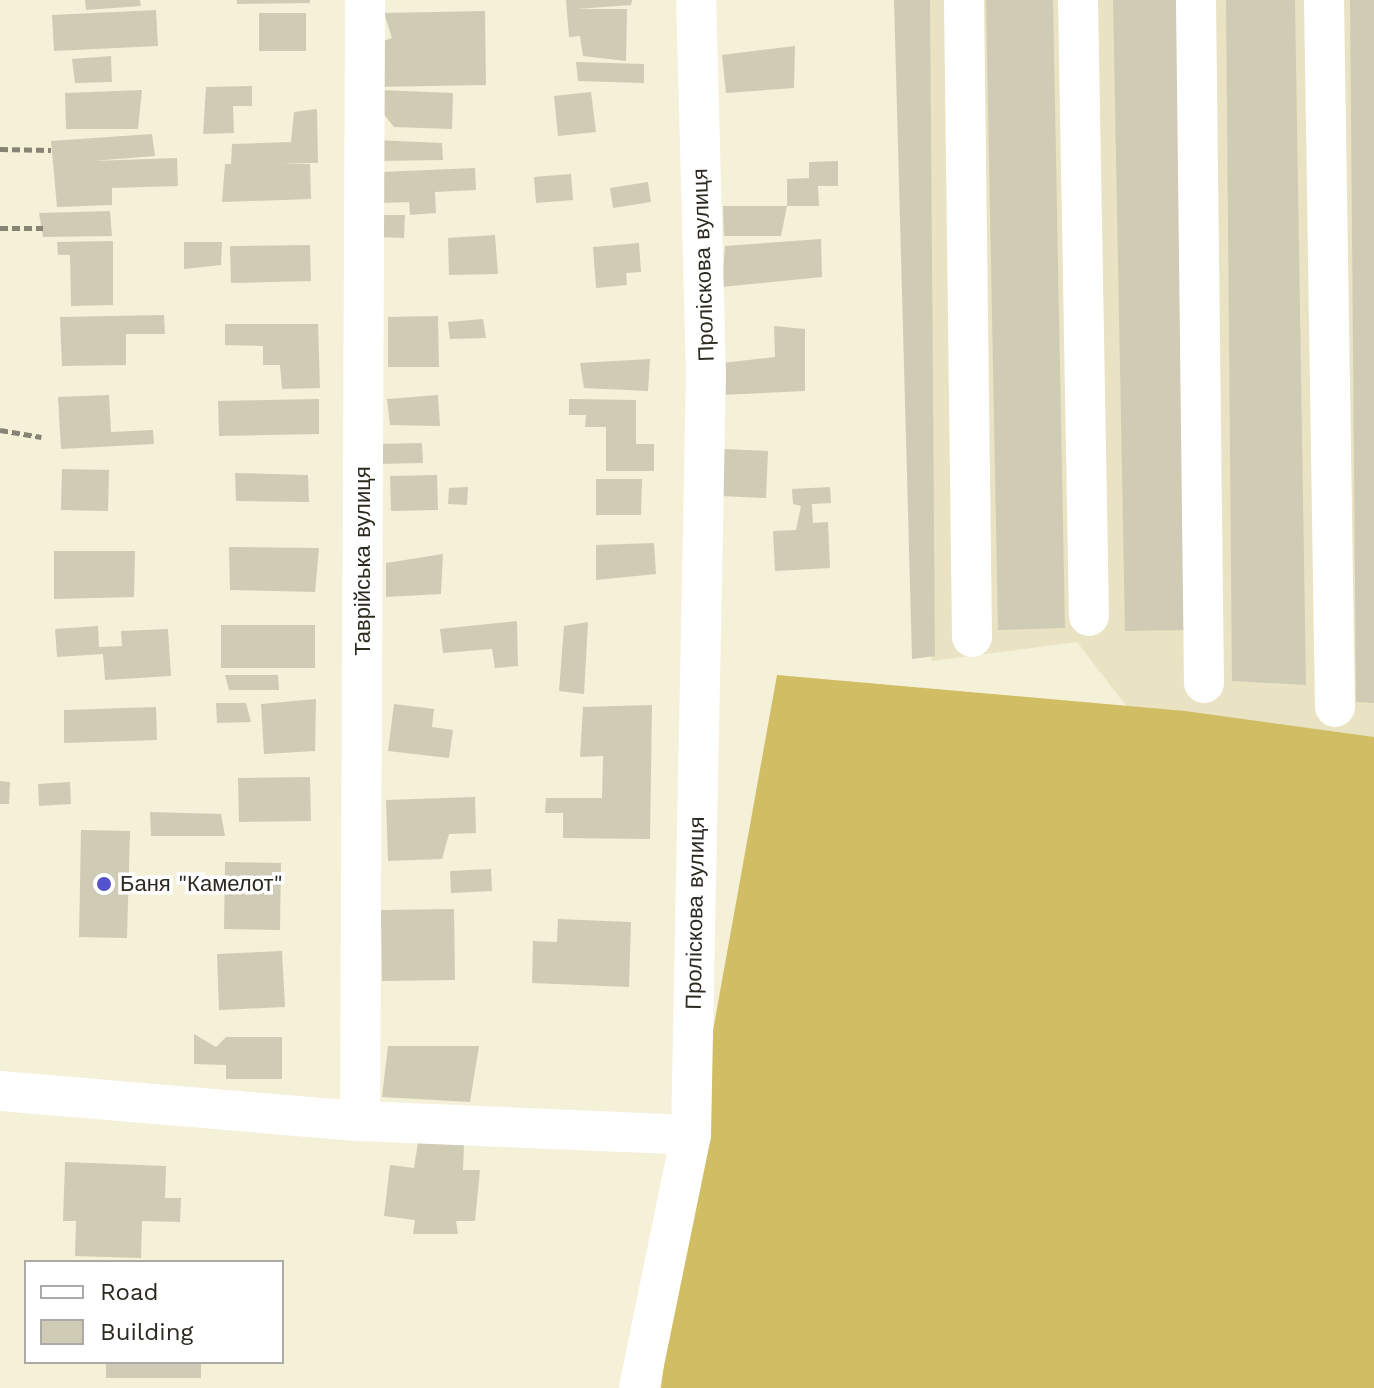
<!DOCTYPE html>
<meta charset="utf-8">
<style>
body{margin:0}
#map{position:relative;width:1374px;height:1388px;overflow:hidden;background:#f5f0d8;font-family:"Work Sans",sans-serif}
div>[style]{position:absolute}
.built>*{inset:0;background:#e9e3c3}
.forest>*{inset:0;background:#d1be64}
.building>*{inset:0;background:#d0cbb4}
.path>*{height:5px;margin-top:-2.5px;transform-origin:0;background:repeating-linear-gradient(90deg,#888475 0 8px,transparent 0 12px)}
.minor>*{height:40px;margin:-20px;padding:0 20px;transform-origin:20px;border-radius:20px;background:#fff}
.dots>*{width:22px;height:22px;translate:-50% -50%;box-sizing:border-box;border:4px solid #fff;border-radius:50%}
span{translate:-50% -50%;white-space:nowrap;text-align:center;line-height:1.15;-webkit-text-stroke:7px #fff;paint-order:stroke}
.street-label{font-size:22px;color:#2c2a21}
.poi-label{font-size:22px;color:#2c2a21}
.left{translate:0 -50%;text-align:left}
.legend{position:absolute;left:24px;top:1260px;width:260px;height:104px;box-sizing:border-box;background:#fff;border:2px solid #abaaa6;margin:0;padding:10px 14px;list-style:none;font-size:24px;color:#2c2a21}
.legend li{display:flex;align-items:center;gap:16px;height:40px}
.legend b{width:40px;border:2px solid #abaaa6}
</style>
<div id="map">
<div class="built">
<div style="clip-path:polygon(906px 0,1374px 0,1374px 763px,1161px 751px,1077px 642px,932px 661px,921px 609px)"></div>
</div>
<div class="forest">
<div style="clip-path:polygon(777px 675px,1185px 711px,1374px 737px,1374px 1388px,661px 1388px,689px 1164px)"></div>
</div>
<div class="building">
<div style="clip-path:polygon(85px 0,140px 0,141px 6px,86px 10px)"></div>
<div style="clip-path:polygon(237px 0,310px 0,310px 3px,237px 4px)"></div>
<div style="clip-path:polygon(566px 0,632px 0,631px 5px,577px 9px,627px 9px,626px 61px,583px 56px,580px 36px,569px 37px)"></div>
<div style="clip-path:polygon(894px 0,930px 0,935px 656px,912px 659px)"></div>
<div style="clip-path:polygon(986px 0,1053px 0,1065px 628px,998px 630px)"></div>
<div style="clip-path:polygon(1113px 0,1179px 0,1192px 630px,1125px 631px)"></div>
<div style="clip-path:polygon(1226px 0,1295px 0,1306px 685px,1232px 681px)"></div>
<div style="clip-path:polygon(1350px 0,1374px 0,1374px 703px,1356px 702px)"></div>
<div style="clip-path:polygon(156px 10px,158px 46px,54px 51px,52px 15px)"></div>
<div style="clip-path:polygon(485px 11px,486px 85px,372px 87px,372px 45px,392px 38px,384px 13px)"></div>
<div style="clip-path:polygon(259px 13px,306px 13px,306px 51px,259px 51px)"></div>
<div style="clip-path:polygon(795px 46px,794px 88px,726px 93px,722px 55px)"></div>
<div style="clip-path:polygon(111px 56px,112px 82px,75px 83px,72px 59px)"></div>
<div style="clip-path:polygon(576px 62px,644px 64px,644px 83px,578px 81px)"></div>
<div style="clip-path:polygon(252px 86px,252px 106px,233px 106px,234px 133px,203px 134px,206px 87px)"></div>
<div style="clip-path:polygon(142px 90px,138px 129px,66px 129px,65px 93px)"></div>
<div style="clip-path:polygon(380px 90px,453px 93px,452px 129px,394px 127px,379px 108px)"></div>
<div style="clip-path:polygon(591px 92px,596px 132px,558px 136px,554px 96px)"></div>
<div style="clip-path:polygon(317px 109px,318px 163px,279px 163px,310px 164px,311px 199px,222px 202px,225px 164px,231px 164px,232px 144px,291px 142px,294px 112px)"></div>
<div style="clip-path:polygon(152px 134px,155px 156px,92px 161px,177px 158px,178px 186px,112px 188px,112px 205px,57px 207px,51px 141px)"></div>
<div style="clip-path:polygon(375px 140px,442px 143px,443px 160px,376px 161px)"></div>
<div style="clip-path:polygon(838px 161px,838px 186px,818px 186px,819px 206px,787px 206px,787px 179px,809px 178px,809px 162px)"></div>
<div style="clip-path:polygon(475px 168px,476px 190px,435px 192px,436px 213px,410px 215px,409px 202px,382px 203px,381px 172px)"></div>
<div style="clip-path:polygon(571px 174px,573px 200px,536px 203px,534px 177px)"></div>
<div style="clip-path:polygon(648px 182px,651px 202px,613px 208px,610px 188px)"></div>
<div style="clip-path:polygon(723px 206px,787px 206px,781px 236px,724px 236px)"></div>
<div style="clip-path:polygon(110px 211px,112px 236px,43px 237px,39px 213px)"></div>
<div style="clip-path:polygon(379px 215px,405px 215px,404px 238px,378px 237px)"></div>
<div style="clip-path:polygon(495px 235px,498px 274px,449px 275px,448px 238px)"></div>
<div style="clip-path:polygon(821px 239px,822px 277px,722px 287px,725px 246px)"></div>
<div style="clip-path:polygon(113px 241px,113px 305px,71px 306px,70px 255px,58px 255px,57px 242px)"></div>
<div style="clip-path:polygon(184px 242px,222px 242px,221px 265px,184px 269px)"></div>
<div style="clip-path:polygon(639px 243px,641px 272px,626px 273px,627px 285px,596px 288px,593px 247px)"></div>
<div style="clip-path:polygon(310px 245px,311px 281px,231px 283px,230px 246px)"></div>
<div style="clip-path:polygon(164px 315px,165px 334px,126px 334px,126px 365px,62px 366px,60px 317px)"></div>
<div style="clip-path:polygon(438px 316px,439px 367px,388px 367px,388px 317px)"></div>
<div style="clip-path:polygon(483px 319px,486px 338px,450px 339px,448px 322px)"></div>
<div style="clip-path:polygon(225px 324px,318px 324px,320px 388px,282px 389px,280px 365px,263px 365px,263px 346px,225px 345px)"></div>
<div style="clip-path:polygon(774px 326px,805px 329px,805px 391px,722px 395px,721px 363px,775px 357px)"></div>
<div style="clip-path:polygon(650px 359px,648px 391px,584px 388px,580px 363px)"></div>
<div style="clip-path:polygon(109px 395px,111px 432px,153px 430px,154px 444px,61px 449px,58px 397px)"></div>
<div style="clip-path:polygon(438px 395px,440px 426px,390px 425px,387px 399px)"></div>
<div style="clip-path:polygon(319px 399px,319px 434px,219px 436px,218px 401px)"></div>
<div style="clip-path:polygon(569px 399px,636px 400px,636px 444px,654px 444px,654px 471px,606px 471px,606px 427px,585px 427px,586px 415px,569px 415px)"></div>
<div style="clip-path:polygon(422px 443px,423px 463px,377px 464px,379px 444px)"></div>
<div style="clip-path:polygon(722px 449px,768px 451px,766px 498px,720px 496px)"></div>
<div style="clip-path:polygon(62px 469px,109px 470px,108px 511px,61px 510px)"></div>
<div style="clip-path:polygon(235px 473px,308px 475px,309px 502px,236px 501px)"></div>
<div style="clip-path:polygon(437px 475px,438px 510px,391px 511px,390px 476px)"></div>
<div style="clip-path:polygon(596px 479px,642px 479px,641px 515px,596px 515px)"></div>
<div style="clip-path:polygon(468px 487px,467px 505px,448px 504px,449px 488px)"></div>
<div style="clip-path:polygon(830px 487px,831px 503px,812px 504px,813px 523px,828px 522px,830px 568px,775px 571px,773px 531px,796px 530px,801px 506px,793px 504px,792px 489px)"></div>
<div style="clip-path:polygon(654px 543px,656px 574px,596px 580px,596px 545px)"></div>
<div style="clip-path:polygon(229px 547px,319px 548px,315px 592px,230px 590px)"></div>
<div style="clip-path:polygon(54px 551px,135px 551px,134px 597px,54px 599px)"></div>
<div style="clip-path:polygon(443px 554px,441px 594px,386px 597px,386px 563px)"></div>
<div style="clip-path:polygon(517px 621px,518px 666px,495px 668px,492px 649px,443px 653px,440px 629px)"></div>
<div style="clip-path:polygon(588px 622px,584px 694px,559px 691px,564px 626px)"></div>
<div style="clip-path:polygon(221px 625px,315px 625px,315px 668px,221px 668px)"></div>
<div style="clip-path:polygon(98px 626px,99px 647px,122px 646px,121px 631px,168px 629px,171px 676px,105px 680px,103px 654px,57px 657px,55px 629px)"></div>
<div style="clip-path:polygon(225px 675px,278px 675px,279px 690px,229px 690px)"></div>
<div style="clip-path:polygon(316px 699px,315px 751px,264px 754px,261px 704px)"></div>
<div style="clip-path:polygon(216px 703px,246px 703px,251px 722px,217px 723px)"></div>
<div style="clip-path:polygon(394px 704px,434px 709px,432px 727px,453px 730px,449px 758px,388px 751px)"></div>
<div style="clip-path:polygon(652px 705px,650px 839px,563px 838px,563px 813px,545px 813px,546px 798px,602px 798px,603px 756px,580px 757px,583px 707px)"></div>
<div style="clip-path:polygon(156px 707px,157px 740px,64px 743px,64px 710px)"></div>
<div style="clip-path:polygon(310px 777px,311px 821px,239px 822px,238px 778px)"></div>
<div style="clip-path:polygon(0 781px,10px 782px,9px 804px,0 804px)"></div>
<div style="clip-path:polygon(70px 782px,71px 804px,39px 806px,38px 784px)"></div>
<div style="clip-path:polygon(475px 797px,476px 833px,449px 834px,442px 859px,388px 861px,386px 800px)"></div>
<div style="clip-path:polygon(150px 812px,221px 814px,225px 836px,151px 836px)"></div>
<div style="clip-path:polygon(81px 830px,130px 831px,127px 938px,79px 937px)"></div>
<div style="clip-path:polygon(225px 862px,281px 863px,280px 930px,224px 929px)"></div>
<div style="clip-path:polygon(491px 869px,492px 891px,451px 893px,450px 871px)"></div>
<div style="clip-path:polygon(454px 909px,455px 980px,382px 981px,381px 910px)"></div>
<div style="clip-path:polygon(558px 919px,631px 922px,629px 987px,532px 983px,533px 941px,557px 942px)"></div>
<div style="clip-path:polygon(282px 951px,285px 1007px,219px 1010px,217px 954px)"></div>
<div style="clip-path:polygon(194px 1034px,216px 1047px,226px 1037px,282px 1037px,282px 1079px,226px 1079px,226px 1065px,194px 1064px)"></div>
<div style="clip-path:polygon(388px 1046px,479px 1046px,470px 1102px,382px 1097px)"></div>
<div style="clip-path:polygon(418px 1142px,464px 1144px,463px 1170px,480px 1170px,475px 1221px,456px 1221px,458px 1234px,413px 1234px,415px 1220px,384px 1216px,390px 1165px,414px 1168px)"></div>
<div style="clip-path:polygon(65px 1162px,166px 1166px,165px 1198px,181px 1198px,180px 1222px,142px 1221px,141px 1258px,75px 1256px,76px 1221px,63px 1221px)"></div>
<div style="clip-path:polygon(106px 1362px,201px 1362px,201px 1378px,106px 1378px)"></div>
</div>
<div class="path">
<div style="left:0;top:149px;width:51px;rotate:1.1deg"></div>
<div style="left:0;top:228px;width:43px"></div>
<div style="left:0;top:430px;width:42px;rotate:9.7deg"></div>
</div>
<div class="minor">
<div style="left:964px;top:0;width:637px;rotate:89.28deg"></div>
<div style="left:1078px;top:0;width:616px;rotate:88.98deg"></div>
<div style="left:1196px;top:0;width:683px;rotate:89.33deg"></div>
<div style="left:1324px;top:0;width:707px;rotate:89.11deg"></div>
<div style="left:0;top:1091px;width:361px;rotate:4.8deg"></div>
<div style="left:360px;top:1121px;width:331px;rotate:2.4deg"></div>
<div style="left:360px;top:1121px;width:1121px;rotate:-89.74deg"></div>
<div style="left:639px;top:1388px;width:258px;rotate:-78.4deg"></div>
<div style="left:691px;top:1135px;width:760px;rotate:-88.87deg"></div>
<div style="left:706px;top:375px;width:375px;rotate:-91.5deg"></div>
</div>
<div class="dots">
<div style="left:104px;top:884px;background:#5354cb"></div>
</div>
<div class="street-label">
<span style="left:703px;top:265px;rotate:-92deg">Проліскова вулиця</span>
<span style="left:363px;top:561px;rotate:-90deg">Таврійська вулиця</span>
<span style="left:695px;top:913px;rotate:-89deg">Проліскова вулиця</span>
</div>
<div class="poi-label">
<span class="left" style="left:120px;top:884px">Баня "Камелот"</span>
</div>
<ul class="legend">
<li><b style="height:10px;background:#fff"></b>Road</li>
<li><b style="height:22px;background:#d0cbb4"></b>Building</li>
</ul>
</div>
